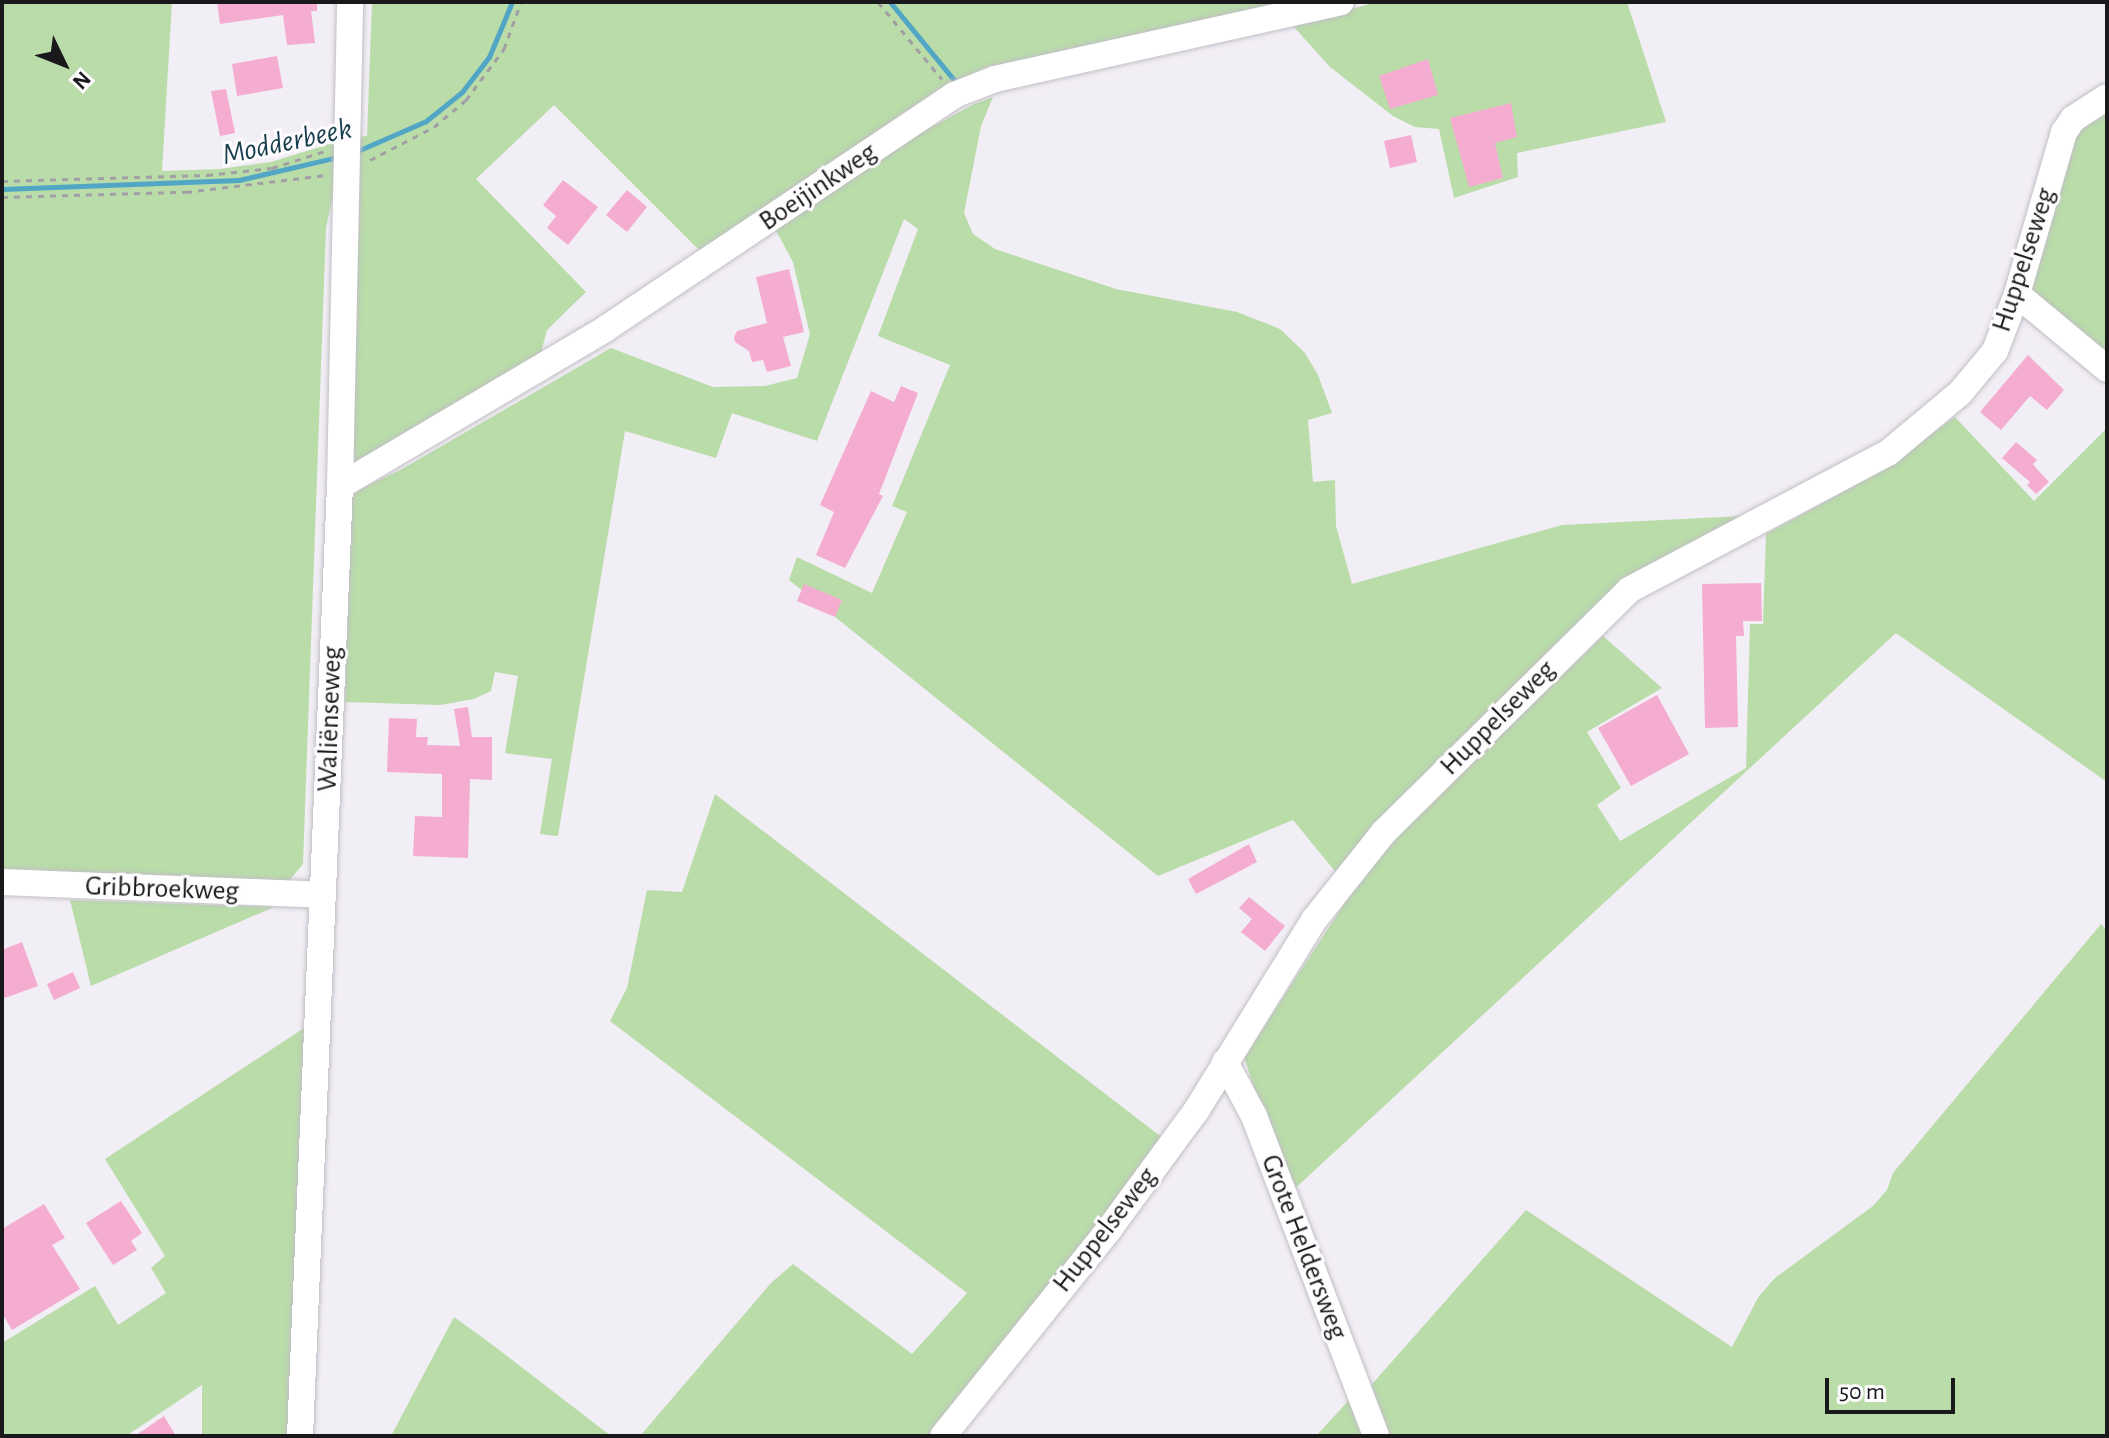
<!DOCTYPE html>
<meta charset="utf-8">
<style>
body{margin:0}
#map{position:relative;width:2109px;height:1438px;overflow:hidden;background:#f2eef5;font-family:"Alegreya Sans",sans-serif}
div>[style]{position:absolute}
.green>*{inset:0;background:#b9dca9}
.stream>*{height:5px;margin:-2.5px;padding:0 2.5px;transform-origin:2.5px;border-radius:2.5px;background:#51a6c6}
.building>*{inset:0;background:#f4add0}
.path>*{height:3px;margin-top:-1.5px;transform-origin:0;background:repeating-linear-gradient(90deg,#a29fa4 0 6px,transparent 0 12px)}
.roads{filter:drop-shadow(0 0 2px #c1bec4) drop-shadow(0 0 2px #c1bec4)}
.minor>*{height:26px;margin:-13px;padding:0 13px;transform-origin:13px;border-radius:13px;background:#fff}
span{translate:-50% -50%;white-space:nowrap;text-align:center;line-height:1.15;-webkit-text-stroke:6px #fefcff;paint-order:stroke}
.street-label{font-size:28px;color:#19181a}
.water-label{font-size:30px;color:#163d4b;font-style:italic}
.frame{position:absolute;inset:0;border:4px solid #19181a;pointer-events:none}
.north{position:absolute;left:24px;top:24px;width:80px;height:80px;-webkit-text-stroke:6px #fefcff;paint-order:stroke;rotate:133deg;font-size:22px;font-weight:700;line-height:32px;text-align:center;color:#19181a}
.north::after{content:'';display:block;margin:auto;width:28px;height:36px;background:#19181a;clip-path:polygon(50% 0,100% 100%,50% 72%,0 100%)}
.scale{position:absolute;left:1825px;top:1378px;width:130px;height:36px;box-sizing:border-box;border:4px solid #19181a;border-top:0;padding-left:10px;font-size:24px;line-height:28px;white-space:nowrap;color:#19181a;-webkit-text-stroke:6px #fefcff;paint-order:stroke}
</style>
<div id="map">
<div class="green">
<div style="clip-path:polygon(2px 2px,172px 2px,162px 171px,220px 169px,271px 162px,336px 142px,337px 177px,326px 228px,303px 864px,288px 882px,2px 873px)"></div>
<div style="clip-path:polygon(372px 2px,1285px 2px,1149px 37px,987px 67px,966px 76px,701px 252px,554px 105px,476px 179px,586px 292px,547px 330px,539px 360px,358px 465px,353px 461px,357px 137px,367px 136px)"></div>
<div style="clip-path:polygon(1376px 2px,1627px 2px,1666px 122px,1517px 153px,1518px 177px,1454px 198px,1439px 129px,1415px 127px,1393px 116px,1330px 67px,1293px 26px)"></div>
<div style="clip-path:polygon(993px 97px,981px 126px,964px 213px,973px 234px,995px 249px,1116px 289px,1237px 312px,1280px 329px,1305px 353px,1318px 375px,1332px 413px,1308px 420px,1313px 482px,1335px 480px,1336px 526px,1352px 584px,1562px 525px,1763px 515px,1652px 571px,1338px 875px,1293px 820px,1158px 876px,789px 580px,797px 557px,872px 593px,907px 512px,892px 506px,950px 365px,878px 336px,918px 229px,904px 219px,817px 441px,732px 413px,716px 458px,625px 431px,558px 836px,540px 834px,552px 759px,505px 753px,518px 676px,495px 672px,491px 691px,474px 699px,440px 705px,345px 702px,352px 498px,358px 490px,402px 469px,611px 348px,713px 387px,765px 386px,797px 378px,810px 334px,793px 262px,774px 227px,915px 136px,974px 104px)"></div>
<div style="clip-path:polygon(2107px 109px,2107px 356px,2030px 291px,2078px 130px)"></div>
<div style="clip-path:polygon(1955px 417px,2034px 501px,2107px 428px,2107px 782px,1896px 633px,1289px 1194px,1244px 1057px,1354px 889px,1395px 838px,1603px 636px,1662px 688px,1587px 732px,1621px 788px,1597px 805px,1620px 841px,1746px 768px,1750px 624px,1763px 624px,1766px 534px,1876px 474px)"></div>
<div style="clip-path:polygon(715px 794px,1164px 1139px,933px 1436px,640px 1436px,771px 1283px,793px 1264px,912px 1354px,967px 1293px,610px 1021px,627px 988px,647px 890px,682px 892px)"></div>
<div style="clip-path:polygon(70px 900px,274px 907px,91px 986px)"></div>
<div style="clip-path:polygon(2101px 924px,2107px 931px,2107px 1436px,1384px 1436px,1365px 1392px,1526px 1210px,1732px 1347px,1759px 1296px,1775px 1278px,1873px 1206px,1887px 1190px,1893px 1173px)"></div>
<div style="clip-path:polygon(304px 1028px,289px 1436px,202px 1436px,202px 1385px,126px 1436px,2px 1436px,2px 1343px,95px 1286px,118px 1325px,166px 1293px,151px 1268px,165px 1256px,105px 1159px)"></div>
<div style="clip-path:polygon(454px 1317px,490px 1343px,611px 1436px,391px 1436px)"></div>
<div style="clip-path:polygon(1350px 1399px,1365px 1436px,1316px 1436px)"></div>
</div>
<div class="stream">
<div style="left:890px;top:2px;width:101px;rotate:50.6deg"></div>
<div style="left:355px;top:152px;width:77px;rotate:-23.6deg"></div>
<div style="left:426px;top:121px;width:46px;rotate:-38.9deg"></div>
<div style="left:462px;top:92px;width:44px;rotate:-52.4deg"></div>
<div style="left:489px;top:57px;width:60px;rotate:-67.3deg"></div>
<div style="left:2px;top:189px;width:237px;rotate:-2.2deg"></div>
<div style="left:239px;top:180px;width:102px;rotate:-13.1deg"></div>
</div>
<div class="building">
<div style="clip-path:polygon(217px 2px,317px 2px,317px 11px,311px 11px,315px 43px,287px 45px,283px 15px,220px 24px)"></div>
<div style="clip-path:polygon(277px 56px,283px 88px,237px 96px,232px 64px)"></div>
<div style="clip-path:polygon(1428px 59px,1438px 95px,1390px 109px,1379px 76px)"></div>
<div style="clip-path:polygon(226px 89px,235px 133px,220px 136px,211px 91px)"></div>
<div style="clip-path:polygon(1511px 103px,1517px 137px,1495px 143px,1503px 178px,1469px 187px,1450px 118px)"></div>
<div style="clip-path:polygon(1411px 135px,1417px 162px,1390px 168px,1384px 141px)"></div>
<div style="clip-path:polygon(563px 180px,598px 207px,568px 245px,547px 228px,556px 216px,543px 205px)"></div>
<div style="clip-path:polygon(627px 190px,647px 207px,627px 232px,606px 215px)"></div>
<div style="clip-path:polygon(789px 269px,804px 332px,783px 337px,791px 366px,767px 372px,763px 360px,752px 362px,749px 351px,735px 342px,734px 337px,737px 331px,767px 323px,756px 277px)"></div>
<div style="clip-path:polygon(2028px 355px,2064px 390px,2047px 410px,2030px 396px,2001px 430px,1980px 412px)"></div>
<div style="clip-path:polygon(901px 386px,918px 393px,879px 494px,883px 496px,845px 568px,816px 555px,834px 512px,820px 505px,871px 391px,894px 402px)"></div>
<div style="clip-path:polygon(2016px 442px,2037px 460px,2033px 464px,2036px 468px,2049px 482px,2036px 494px,2027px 485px,2030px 482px,2002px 458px)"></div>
<div style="clip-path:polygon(1761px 583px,1762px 621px,1743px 621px,1744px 636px,1736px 636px,1738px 727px,1705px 728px,1702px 584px)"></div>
<div style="clip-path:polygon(804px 584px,842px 600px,835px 617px,797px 601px)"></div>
<div style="clip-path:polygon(1657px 695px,1689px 754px,1631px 786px,1598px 728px)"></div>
<div style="clip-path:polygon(468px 707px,472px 737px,492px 737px,492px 780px,470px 779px,468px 858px,413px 856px,415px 816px,442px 817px,442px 774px,387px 772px,389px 718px,417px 719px,416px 737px,428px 737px,427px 745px,460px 746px,454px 709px)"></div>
<div style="clip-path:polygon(1249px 844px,1257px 862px,1196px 894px,1188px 879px)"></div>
<div style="clip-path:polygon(1249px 897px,1285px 926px,1265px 951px,1241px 932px,1252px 919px,1239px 908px)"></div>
<div style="clip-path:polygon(22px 942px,38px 986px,2px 999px,2px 950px)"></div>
<div style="clip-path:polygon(73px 972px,80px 988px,54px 1000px,47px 984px)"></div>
<div style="clip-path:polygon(121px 1201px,142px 1233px,131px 1241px,137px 1250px,113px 1265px,86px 1223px)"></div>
<div style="clip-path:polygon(44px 1204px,65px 1238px,52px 1245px,80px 1289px,12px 1330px,2px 1313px,2px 1229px)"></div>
<div style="clip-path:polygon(164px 1416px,176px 1436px,135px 1436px)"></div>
</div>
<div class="path">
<div style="left:878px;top:2px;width:100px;rotate:50.3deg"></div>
<div style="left:370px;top:160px;width:72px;rotate:-27.3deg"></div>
<div style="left:434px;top:127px;width:42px;rotate:-40.2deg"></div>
<div style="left:466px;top:100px;width:64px;rotate:-53.3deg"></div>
<div style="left:504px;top:49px;width:50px;rotate:-70.1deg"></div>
<div style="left:2px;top:181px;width:205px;rotate:-1.7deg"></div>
<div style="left:207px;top:175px;width:65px;rotate:-6.1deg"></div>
<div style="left:272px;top:168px;width:56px;rotate:-17.8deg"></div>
<div style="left:2px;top:197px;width:184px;rotate:-1.6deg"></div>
<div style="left:186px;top:192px;width:141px;rotate:-6.9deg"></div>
</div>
<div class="roads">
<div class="minor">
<div style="left:2017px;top:294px;width:117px;rotate:39.8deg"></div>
<div style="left:340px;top:486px;width:308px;rotate:-30.6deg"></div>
<div style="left:605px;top:329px;width:420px;rotate:-33.8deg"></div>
<div style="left:954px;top:95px;width:44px;rotate:-21.3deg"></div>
<div style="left:995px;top:79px;width:354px;rotate:-12.5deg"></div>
<div style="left:2px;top:882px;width:320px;rotate:2.3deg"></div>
<div style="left:1225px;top:1062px;width:61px;rotate:61.8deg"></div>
<div style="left:1254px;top:1116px;width:342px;rotate:69.1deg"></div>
<div style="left:300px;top:1436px;width:951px;rotate:-87.59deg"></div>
<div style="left:340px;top:486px;width:484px;rotate:-88.8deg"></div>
<div style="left:943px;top:1436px;width:267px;rotate:-51.2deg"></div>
<div style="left:1110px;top:1228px;width:145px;rotate:-53.7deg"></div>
<div style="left:1196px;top:1111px;width:225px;rotate:-58.3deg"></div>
<div style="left:1314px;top:920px;width:112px;rotate:-51.5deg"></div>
<div style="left:1384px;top:832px;width:344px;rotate:-44.6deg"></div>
<div style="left:1629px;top:590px;width:293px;rotate:-27.9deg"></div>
<div style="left:1888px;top:453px;width:94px;rotate:-39.8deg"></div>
<div style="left:1960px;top:393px;width:55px;rotate:-50.2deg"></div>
<div style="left:1995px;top:351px;width:61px;rotate:-68.9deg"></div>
<div style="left:2017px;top:294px;width:169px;rotate:-73.8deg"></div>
<div style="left:2064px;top:132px;width:16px;rotate:-55deg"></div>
<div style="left:2073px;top:119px;width:40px;rotate:-32.9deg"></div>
</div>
</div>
<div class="street-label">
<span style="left:818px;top:187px;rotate:-34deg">Boeijinkweg</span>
<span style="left:2024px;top:260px;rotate:-72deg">Huppelseweg</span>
<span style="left:1498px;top:718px;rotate:-45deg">Huppelseweg</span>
<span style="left:330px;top:719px;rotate:-88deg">Waliënseweg</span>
<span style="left:162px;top:889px;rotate:2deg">Gribbroekweg</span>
<span style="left:1105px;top:1230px;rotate:-52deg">Huppelseweg</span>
<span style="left:1304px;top:1247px;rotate:69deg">Grote Heldersweg</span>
</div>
<div class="water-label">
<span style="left:287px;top:142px;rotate:-12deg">Modderbeek</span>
</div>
<div class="frame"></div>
<div class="north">N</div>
<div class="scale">50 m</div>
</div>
